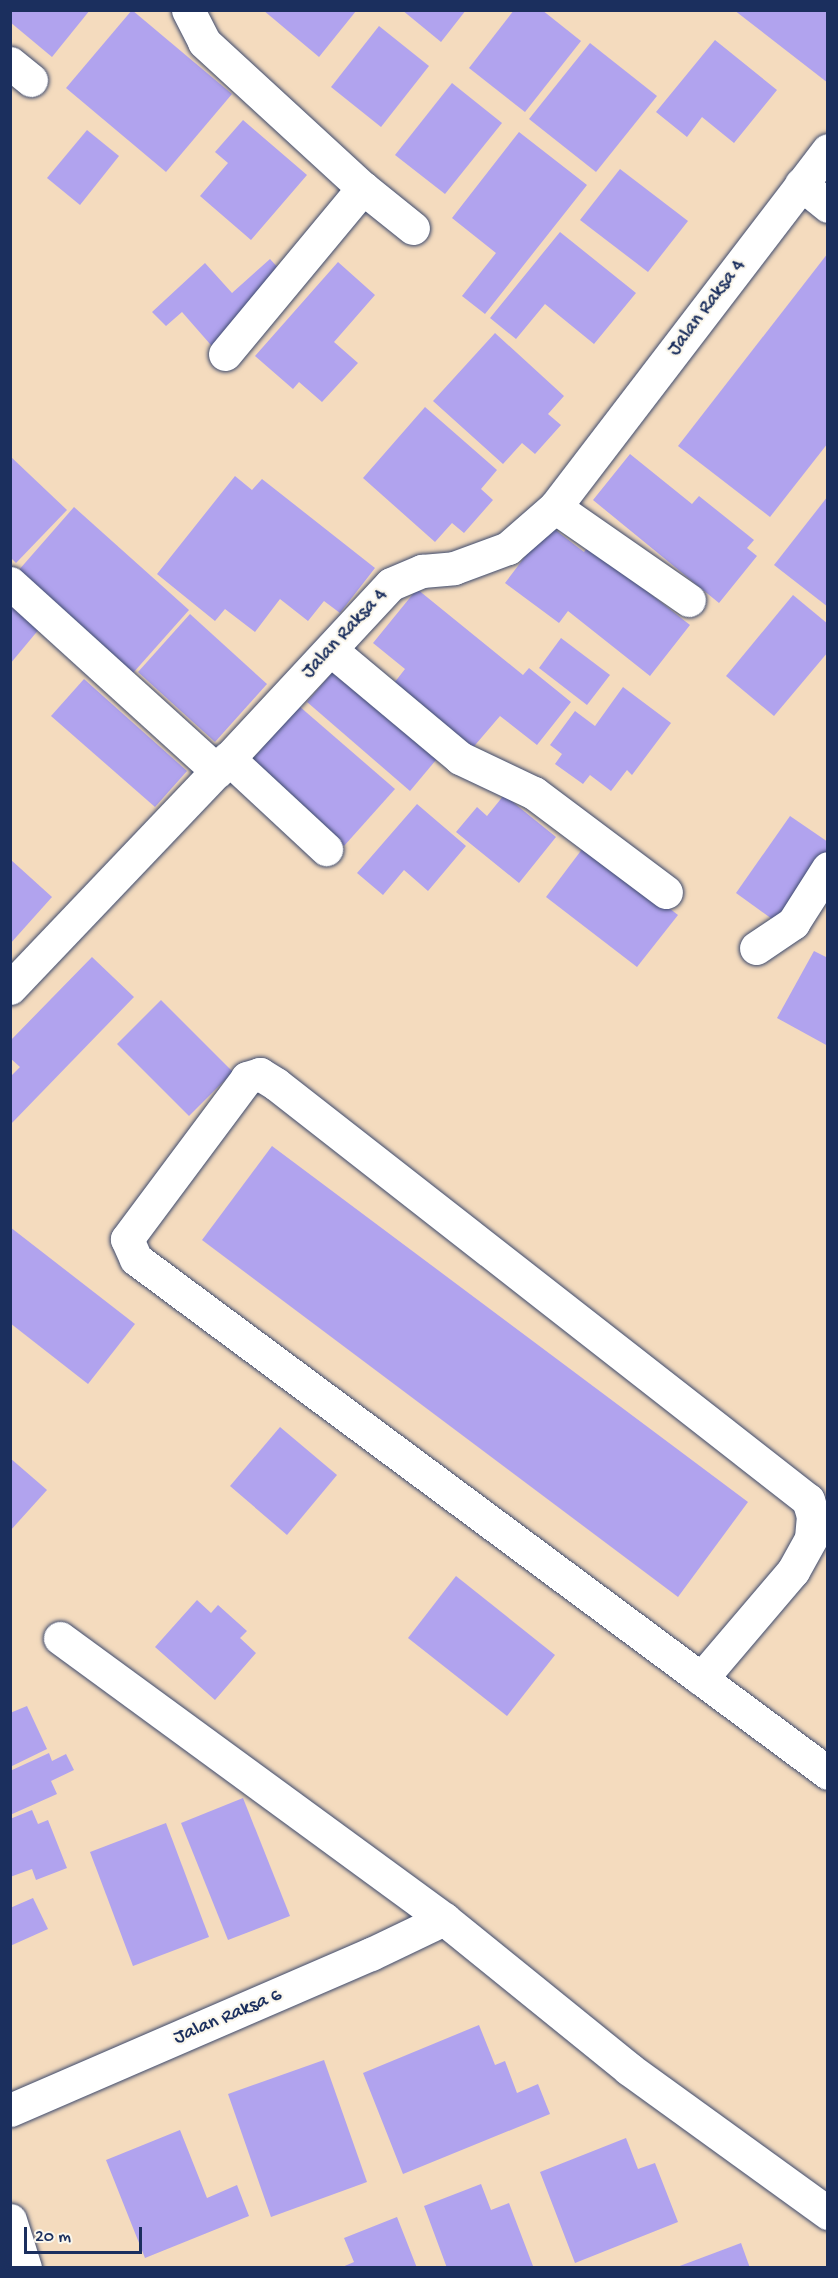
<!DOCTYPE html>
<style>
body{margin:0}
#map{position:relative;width:838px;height:2278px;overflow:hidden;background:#f4dbbe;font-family:"Gochi Hand",sans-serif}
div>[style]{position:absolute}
.building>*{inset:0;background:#b1a3ee}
.roads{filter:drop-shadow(0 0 2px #3c496c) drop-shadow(0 0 2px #3c496c)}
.minor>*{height:33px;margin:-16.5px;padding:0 16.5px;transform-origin:16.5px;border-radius:16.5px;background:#fff}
span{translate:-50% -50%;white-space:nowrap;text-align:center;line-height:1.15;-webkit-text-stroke:4.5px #fbf7ec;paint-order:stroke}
.street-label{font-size:20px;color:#1b2f5e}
.frame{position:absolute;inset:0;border:12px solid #1b2f5e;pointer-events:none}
.scale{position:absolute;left:24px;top:2227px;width:118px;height:27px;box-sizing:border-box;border:3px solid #1b2f5e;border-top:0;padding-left:8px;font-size:18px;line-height:21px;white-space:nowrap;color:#1b2f5e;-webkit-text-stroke:4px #fbf7ec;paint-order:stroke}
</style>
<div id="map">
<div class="building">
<div style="clip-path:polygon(10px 10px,90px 10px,52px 57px,10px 22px)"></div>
<div style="clip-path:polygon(132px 10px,232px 94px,166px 172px,66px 88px)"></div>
<div style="clip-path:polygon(263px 10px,355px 10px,356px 11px,319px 57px)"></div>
<div style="clip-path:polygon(402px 10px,466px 10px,441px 42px)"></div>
<div style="clip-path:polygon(514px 10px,542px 10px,581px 41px,525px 112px,469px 68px)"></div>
<div style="clip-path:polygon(734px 10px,828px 10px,828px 83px)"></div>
<div style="clip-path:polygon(379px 26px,429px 66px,381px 127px,331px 87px)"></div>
<div style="clip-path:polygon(715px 40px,777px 90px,734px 143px,702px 117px,687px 137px,656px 112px)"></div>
<div style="clip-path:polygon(590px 43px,657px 96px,596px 172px,529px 119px)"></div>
<div style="clip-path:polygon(452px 83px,502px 123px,445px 194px,395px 155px)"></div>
<div style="clip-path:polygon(243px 120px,307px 175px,251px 240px,200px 196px,228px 163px,215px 152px)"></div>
<div style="clip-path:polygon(87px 130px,119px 156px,80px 205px,47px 178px)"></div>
<div style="clip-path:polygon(519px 132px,587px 185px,485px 314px,462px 296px,496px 253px,452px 218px)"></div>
<div style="clip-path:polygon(620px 169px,688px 221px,648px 272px,580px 220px)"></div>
<div style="clip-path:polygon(560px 232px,636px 293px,594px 344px,545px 304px,516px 339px,490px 318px)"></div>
<div style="clip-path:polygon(828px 253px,828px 443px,770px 517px,678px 446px)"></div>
<div style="clip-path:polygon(270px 259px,293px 284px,217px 352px,182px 312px,166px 326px,152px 312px,205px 263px,232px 293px)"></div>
<div style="clip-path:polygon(338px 262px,375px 295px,334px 342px,358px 363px,322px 402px,299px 382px,293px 389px,255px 356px)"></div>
<div style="clip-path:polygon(495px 333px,564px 396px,548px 414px,561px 425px,535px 454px,522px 443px,503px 464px,433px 401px)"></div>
<div style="clip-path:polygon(425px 407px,497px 470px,481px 489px,493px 500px,464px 533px,452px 523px,435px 542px,363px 478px)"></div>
<div style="clip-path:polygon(630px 454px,692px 504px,699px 496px,754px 540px,747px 548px,757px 556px,719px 603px,593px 500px)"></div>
<div style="clip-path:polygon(10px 456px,67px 510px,16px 563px,10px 557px)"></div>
<div style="clip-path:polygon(235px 476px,252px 490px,262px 479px,375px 568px,340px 613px,324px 601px,308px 621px,280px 599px,255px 632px,225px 609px,215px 621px,157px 574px)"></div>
<div style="clip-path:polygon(828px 496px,828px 607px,774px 565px)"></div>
<div style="clip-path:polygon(74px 507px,189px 610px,133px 673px,18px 571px)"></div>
<div style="clip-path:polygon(549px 525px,584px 552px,589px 546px,690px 625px,650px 676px,568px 611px,559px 623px,505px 583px)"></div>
<div style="clip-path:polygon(417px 589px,523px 675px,529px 668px,571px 702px,537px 745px,500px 716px,470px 751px,391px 687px,405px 669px,373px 643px)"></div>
<div style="clip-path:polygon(793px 595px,828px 624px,828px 652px,774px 716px,726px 676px)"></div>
<div style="clip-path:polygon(10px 596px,45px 622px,10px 664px)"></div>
<div style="clip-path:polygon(190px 614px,267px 684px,215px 742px,138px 672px)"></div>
<div style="clip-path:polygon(561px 638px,610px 675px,587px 705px,539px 668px)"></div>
<div style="clip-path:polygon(338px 666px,441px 754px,410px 791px,307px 702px)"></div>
<div style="clip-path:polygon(84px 679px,187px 771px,155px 807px,51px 716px)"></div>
<div style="clip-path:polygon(623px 687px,671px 723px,632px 775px,627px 770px,611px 791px,590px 775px,583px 784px,555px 764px,562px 754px,550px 745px,575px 711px,595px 726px)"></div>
<div style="clip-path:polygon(299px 706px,395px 789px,344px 846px,249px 763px)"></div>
<div style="clip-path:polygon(504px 795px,556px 837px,519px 883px,456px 832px,477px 807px,487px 816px)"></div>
<div style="clip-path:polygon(417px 804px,466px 846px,428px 891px,404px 870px,383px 895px,357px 873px)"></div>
<div style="clip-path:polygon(790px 816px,828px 842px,828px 855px,779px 924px,736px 893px)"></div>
<div style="clip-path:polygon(586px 844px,678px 915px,637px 967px,546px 897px)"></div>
<div style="clip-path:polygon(10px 859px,52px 897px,10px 944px)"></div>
<div style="clip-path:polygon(814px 951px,828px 958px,828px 1046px,777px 1018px)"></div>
<div style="clip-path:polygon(92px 957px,134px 997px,10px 1125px,10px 1077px,20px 1067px,10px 1058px,10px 1041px)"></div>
<div style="clip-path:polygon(161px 1000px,233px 1072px,189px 1116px,117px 1044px)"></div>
<div style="clip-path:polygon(272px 1146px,748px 1502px,678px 1597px,202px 1240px)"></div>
<div style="clip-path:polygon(10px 1227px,135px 1324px,88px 1384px,10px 1323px)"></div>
<div style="clip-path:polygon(280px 1427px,337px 1475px,287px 1535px,230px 1486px)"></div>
<div style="clip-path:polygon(10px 1458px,47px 1490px,10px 1531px)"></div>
<div style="clip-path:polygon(456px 1576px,555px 1655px,507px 1716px,408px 1638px)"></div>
<div style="clip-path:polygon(197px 1600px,211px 1613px,218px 1605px,247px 1631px,240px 1638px,256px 1653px,215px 1700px,155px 1647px)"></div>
<div style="clip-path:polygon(27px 1706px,47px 1749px,10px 1767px,10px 1713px)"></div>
<div style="clip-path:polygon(49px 1753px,52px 1761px,66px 1754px,74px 1770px,51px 1781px,57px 1794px,10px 1815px,10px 1771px)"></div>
<div style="clip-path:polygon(243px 1798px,290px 1916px,228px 1940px,181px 1823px)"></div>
<div style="clip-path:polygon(32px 1810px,38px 1824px,48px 1820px,67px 1868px,36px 1880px,32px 1869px,10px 1877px,10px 1819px)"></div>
<div style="clip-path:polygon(166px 1823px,209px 1937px,133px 1966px,90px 1852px)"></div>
<div style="clip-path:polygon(33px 1898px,48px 1929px,10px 1946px,10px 1908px)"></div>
<div style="clip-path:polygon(479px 2025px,495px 2065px,505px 2061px,517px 2093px,538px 2084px,550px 2114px,403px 2174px,363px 2073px)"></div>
<div style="clip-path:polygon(324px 2060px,367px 2182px,271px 2217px,228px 2094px)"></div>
<div style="clip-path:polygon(180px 2130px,207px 2198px,237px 2185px,249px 2216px,145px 2258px,106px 2160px)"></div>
<div style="clip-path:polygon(626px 2138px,638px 2169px,655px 2163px,678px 2222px,575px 2263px,540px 2172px)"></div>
<div style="clip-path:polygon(481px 2184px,491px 2210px,509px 2203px,533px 2266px,447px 2268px,424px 2206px)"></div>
<div style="clip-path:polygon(397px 2217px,417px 2268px,340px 2268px,354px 2262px,344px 2238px)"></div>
<div style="clip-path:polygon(741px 2243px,750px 2268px,677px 2268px,677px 2267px)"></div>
</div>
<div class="roads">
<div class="minor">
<div style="left:188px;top:10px;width:36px;rotate:63deg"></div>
<div style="left:204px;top:42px;width:216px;rotate:42.6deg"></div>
<div style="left:363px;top:188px;width:64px;rotate:38.7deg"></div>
<div style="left:10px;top:63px;width:27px;rotate:39deg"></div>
<div style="left:801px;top:184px;width:35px;rotate:39deg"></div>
<div style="left:225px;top:354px;width:216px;rotate:-50.3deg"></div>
<div style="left:555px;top:507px;width:163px;rotate:34.8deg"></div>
<div style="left:10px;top:583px;width:280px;rotate:42.2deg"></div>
<div style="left:331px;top:650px;width:168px;rotate:39.9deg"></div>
<div style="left:460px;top:758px;width:82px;rotate:25.3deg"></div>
<div style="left:534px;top:793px;width:165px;rotate:36.9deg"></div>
<div style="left:228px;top:758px;width:134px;rotate:42.9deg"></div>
<div style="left:756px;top:948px;width:45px;rotate:-34deg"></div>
<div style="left:793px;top:923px;width:65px;rotate:-57.5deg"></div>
<div style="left:10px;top:988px;width:300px;rotate:-46.4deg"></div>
<div style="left:217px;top:771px;width:255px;rotate:-47.1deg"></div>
<div style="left:391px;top:584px;width:34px;rotate:-23deg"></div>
<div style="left:422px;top:571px;width:32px;rotate:-5deg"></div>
<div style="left:454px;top:568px;width:58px;rotate:-20.3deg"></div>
<div style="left:508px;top:548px;width:62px;rotate:-41.1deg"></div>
<div style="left:555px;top:507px;width:449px;rotate:-52.6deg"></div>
<div style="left:60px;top:1638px;width:476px;rotate:36.2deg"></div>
<div style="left:444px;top:1919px;width:238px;rotate:39deg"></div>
<div style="left:629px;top:2069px;width:246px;rotate:35.9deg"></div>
<div style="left:701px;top:1679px;width:142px;rotate:-49.6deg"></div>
<div style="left:793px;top:1571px;width:38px;rotate:-61deg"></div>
<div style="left:811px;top:1538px;width:22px;rotate:-85deg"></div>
<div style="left:813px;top:1516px;width:17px;rotate:-107deg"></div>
<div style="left:808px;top:1500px;width:675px;rotate:-141.98deg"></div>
<div style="left:276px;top:1084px;width:19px;rotate:-148deg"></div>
<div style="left:260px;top:1074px;width:14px;rotate:163deg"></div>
<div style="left:247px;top:1078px;width:201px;rotate:126.7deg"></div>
<div style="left:127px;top:1239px;width:22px;rotate:66deg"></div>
<div style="left:136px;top:1259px;width:862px;rotate:36.6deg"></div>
<div style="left:10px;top:2110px;width:393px;rotate:-23.4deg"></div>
<div style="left:371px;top:1954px;width:81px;rotate:-25.6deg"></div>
<div style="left:10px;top:2220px;width:50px;rotate:72.6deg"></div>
</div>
</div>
<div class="street-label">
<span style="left:707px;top:308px;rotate:-53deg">Jalan Raksa 4</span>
<span style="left:345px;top:634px;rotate:-47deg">Jalan Raksa 4</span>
<span style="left:228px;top:2017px;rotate:-23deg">Jalan Raksa 6</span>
</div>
<div class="frame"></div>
<div class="scale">20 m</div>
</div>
